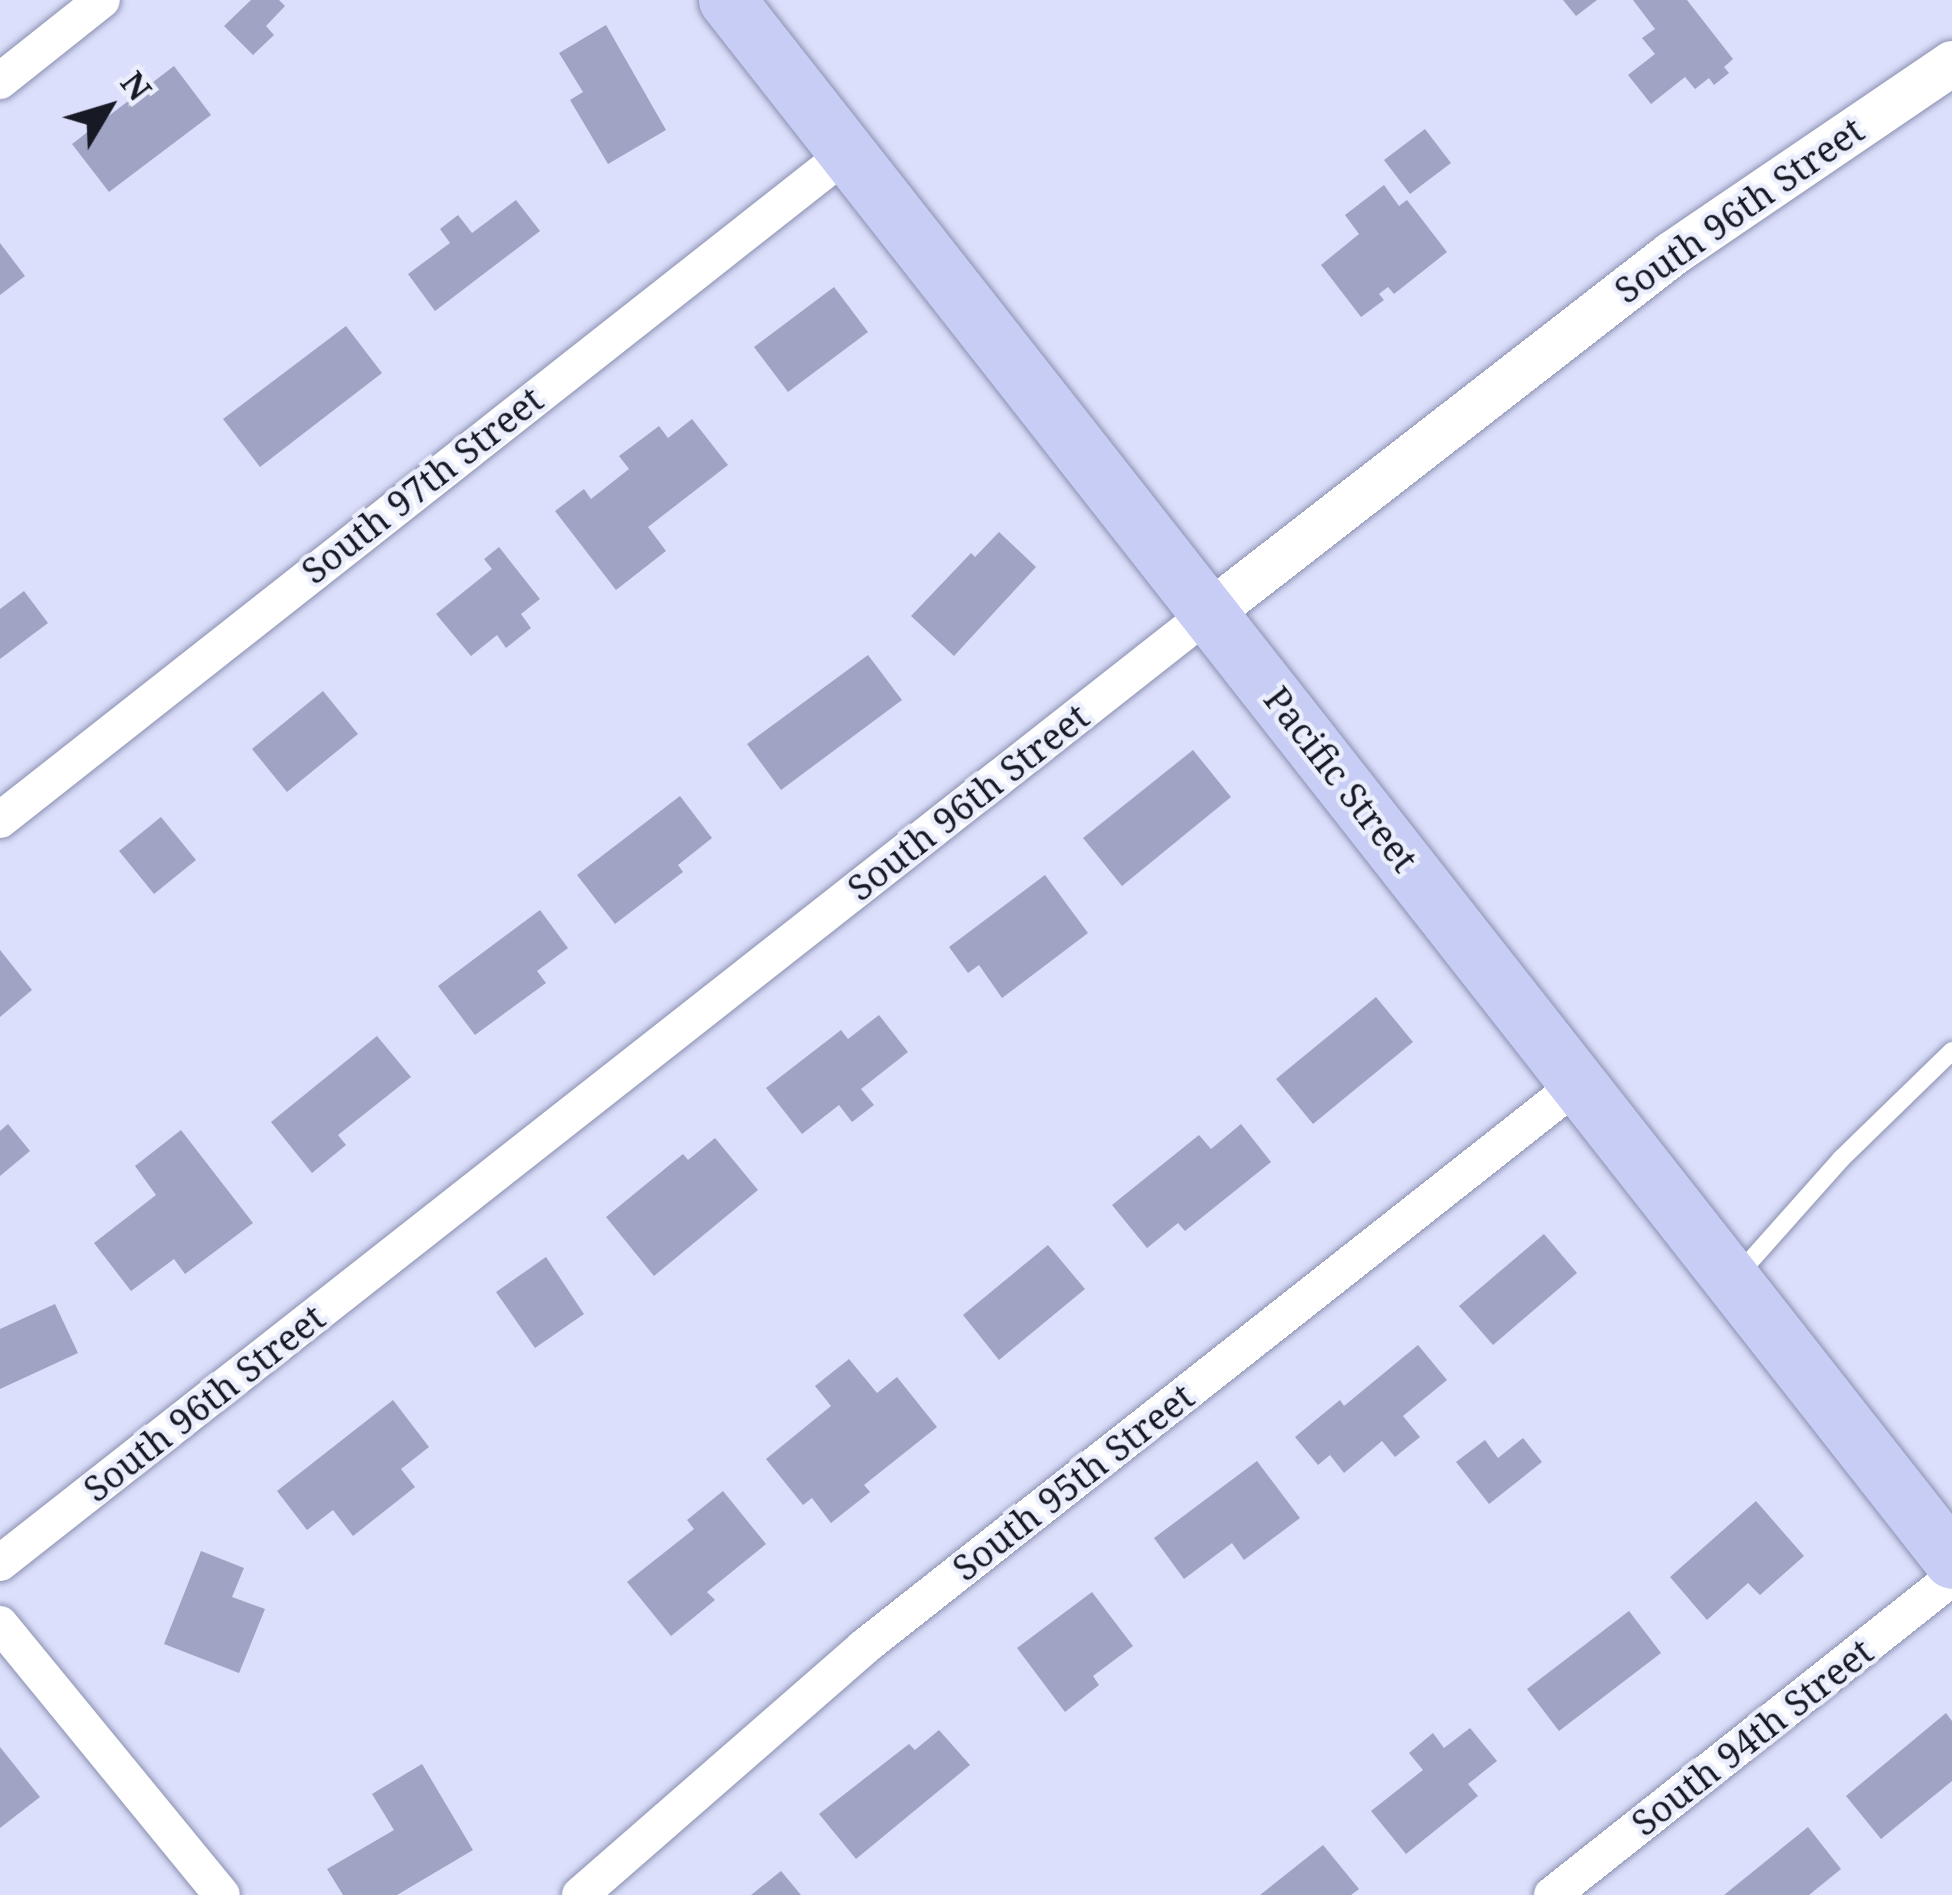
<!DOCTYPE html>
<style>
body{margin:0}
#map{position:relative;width:1952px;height:1895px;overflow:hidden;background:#dbdffb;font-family:"Noto Serif",serif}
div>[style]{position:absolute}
.building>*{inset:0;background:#9fa4c4}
.roads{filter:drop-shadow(0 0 3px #8c91b1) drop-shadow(0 0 3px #8c91b1)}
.service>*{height:18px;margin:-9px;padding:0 9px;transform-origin:9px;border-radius:9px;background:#fff}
.minor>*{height:36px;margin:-18px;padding:0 18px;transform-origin:18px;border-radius:18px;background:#fff}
.tertiary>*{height:45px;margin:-22.5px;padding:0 22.5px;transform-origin:22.5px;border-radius:22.5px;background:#fff}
.primary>*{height:57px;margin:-28.5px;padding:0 28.5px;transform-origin:28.5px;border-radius:28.5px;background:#c8cdf5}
span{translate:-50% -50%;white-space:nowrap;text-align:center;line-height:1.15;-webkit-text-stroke:9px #ebeefc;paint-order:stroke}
.street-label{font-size:36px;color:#171925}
.north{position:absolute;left:48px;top:48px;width:120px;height:120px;-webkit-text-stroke:9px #ebeefc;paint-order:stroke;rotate:52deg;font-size:33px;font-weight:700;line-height:48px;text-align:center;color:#171925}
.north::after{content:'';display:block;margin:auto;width:42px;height:54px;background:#171925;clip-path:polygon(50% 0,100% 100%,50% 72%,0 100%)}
</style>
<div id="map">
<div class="building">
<div style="clip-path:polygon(251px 0,279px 0,285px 6px,266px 26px,274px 35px,253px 55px,224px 26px)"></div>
<div style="clip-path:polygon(1563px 0,1597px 0,1576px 16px)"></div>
<div style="clip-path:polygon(1633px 0,1687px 0,1733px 59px,1724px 67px,1729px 73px,1714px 85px,1709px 78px,1695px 89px,1685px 77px,1651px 104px,1628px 75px,1655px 54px,1642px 38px,1655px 29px)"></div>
<div style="clip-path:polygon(606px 25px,666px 130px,608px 164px,570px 100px,583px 92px,559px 53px)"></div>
<div style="clip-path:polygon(174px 66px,211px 115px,109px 192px,72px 144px)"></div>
<div style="clip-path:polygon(1425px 129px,1451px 163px,1410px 194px,1384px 160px)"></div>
<div style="clip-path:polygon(1384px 185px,1399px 206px,1407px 200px,1447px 252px,1394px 294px,1388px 287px,1379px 294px,1384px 300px,1361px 317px,1321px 265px,1359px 234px,1345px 215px)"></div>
<div style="clip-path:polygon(516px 200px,540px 231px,435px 311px,408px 274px,450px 243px,440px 229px,458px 215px,472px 233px)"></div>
<div style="clip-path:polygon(0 243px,25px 276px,0 295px)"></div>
<div style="clip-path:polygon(834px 287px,868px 332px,788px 392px,754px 347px)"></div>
<div style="clip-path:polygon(346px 326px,382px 373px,260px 467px,223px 419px)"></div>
<div style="clip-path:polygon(692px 419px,728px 465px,648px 527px,666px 551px,616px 590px,555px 511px,584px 489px,591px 499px,629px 469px,619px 456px,659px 426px,668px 438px)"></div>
<div style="clip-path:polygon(999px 532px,1036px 567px,954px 656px,911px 616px,971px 553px,975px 557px)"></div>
<div style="clip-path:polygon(499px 547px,540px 599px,521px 614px,531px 628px,506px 648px,497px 635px,471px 656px,436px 614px,492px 569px,484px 559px)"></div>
<div style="clip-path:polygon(24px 591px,48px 623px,0 659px,0 609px)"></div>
<div style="clip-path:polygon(868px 655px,902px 700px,781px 790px,747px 744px)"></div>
<div style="clip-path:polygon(323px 691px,358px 734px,287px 792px,252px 749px)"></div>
<div style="clip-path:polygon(1193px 750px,1231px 797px,1122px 886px,1083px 838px)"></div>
<div style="clip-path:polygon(680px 796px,712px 838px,678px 865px,683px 872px,615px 924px,577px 875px)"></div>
<div style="clip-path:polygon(161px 817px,196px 860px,154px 894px,119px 851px)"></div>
<div style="clip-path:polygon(1045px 875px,1088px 933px,1002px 998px,979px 965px,968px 973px,949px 947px)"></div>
<div style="clip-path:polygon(540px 910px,568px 948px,537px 971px,546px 983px,475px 1035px,438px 986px)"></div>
<div style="clip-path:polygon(0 950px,32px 990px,0 1017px)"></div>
<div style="clip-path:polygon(1376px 997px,1413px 1042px,1313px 1124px,1276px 1079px)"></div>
<div style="clip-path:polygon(879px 1015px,908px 1052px,861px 1089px,874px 1105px,852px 1122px,839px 1105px,802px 1134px,766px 1088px,841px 1030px,848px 1039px)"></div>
<div style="clip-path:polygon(377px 1036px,411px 1077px,338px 1135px,346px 1145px,312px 1173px,271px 1122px)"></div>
<div style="clip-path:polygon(8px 1124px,30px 1151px,0 1176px,0 1131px)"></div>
<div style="clip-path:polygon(1241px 1124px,1271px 1162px,1185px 1231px,1178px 1223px,1147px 1248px,1112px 1205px,1199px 1135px,1211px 1149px)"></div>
<div style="clip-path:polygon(181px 1130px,253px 1223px,185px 1274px,174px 1259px,131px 1291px,94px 1243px,156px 1195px,135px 1166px)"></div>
<div style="clip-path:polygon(715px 1138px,758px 1190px,654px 1276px,606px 1217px,683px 1154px,688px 1160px)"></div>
<div style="clip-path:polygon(1544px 1234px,1577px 1273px,1493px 1345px,1459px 1306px)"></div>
<div style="clip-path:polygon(1048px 1245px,1085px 1289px,999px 1360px,963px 1315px)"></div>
<div style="clip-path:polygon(546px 1257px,584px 1314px,535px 1348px,496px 1292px)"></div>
<div style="clip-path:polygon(55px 1304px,78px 1353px,0 1389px,0 1329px)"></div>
<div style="clip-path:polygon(1418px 1345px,1447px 1380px,1403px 1416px,1420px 1437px,1395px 1457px,1382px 1441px,1344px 1473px,1330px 1455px,1318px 1465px,1295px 1437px,1340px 1400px,1344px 1406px)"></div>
<div style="clip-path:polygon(849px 1359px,877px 1393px,897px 1377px,937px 1427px,864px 1485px,870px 1492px,831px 1523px,812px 1498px,803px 1505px,766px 1459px,831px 1406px,815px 1386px)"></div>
<div style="clip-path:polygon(393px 1400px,429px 1447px,401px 1469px,415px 1487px,353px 1536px,333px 1510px,307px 1530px,277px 1491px)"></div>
<div style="clip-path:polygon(1523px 1438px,1542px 1462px,1489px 1504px,1456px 1462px,1485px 1440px,1498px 1458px)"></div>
<div style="clip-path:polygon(1257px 1461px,1300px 1518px,1244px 1560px,1232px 1543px,1184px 1579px,1154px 1538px)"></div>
<div style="clip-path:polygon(723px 1491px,766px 1544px,707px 1592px,715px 1600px,671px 1636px,627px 1582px,694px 1529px,687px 1520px)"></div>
<div style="clip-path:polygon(1756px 1501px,1804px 1556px,1760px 1595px,1748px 1583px,1707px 1620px,1670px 1577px)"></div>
<div style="clip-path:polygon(201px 1551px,244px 1568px,232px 1597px,265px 1609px,239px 1673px,164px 1644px)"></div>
<div style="clip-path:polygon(1092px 1592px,1133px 1646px,1093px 1676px,1099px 1685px,1065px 1712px,1017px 1648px)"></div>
<div style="clip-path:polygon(1629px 1611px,1661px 1653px,1559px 1731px,1527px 1689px)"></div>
<div style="clip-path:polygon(1946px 1713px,1952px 1721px,1952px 1781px,1881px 1839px,1846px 1796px)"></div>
<div style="clip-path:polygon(1470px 1728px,1497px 1761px,1468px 1784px,1478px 1796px,1406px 1854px,1371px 1811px,1423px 1770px,1409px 1753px,1433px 1733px,1444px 1748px)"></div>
<div style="clip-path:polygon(939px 1730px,970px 1765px,856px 1859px,819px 1814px,909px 1744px,915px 1750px)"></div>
<div style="clip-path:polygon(0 1747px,40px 1797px,0 1828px)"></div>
<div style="clip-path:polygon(422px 1764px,473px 1850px,397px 1895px,343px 1895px,327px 1869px,394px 1830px,372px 1794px)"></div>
<div style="clip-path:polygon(1808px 1827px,1841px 1869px,1809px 1895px,1724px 1895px)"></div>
<div style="clip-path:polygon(1323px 1845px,1359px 1889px,1351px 1895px,1260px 1895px)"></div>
<div style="clip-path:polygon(781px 1871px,801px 1895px,751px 1895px)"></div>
</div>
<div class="roads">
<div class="service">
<div style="left:1736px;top:1277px;width:158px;rotate:-48.3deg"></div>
<div style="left:1841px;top:1159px;width:155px;rotate:-44.2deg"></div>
</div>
<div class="minor">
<div style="left:0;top:81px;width:130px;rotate:-38.5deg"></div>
<div style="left:0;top:820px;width:1078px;rotate:-38.22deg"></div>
<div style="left:0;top:1563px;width:1540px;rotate:-38.17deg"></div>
<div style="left:0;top:1624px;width:350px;rotate:50.7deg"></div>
<div style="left:580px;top:1895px;width:377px;rotate:-41.1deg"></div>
<div style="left:864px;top:1647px;width:909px;rotate:-38.26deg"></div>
<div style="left:1552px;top:1895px;width:510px;rotate:-38.4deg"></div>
</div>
<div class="tertiary">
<div style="left:1211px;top:611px;width:584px;rotate:-37.83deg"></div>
<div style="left:1672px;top:253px;width:338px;rotate:-34.2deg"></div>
</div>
<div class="primary">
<div style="left:727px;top:0;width:1983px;rotate:51.86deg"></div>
</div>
</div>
<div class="street-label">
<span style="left:1739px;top:210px;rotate:-35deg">South 96th Street</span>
<span style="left:422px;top:485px;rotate:-38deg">South 97th Street</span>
<span style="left:1341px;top:779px;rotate:52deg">Pacific Street</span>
<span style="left:968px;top:802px;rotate:-38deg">South 96th Street</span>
<span style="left:204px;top:1403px;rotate:-38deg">South 96th Street</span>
<span style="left:1073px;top:1482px;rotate:-38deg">South 95th Street</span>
<span style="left:1752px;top:1737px;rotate:-38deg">South 94th Street</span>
</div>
<div class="north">N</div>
</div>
